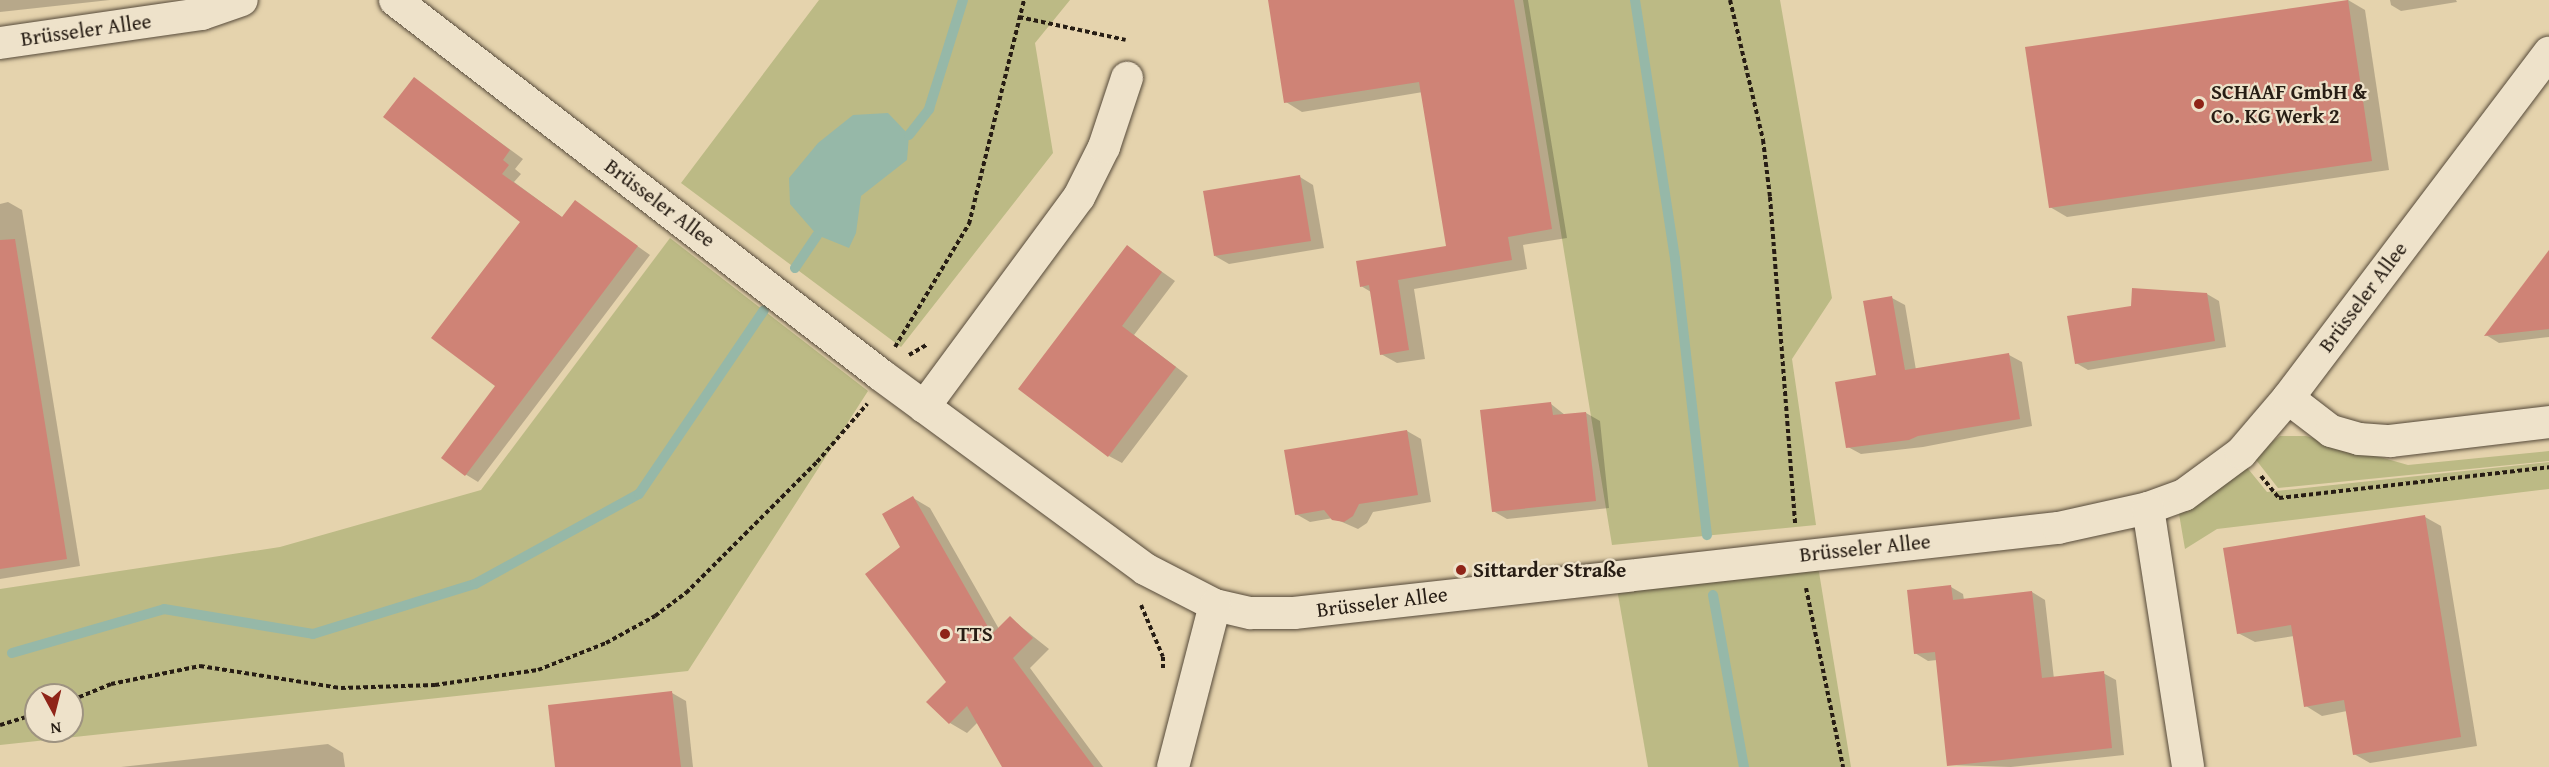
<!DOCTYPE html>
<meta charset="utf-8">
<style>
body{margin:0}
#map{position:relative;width:2549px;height:767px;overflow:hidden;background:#e5d3ad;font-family:"Gentium Book Plus",serif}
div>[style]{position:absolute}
.green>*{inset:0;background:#bcba85}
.water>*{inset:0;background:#96b8a8}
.shadow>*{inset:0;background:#0003}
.stream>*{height:10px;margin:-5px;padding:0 5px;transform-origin:5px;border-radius:5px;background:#96b8a8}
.building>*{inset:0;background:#cf8376}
.path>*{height:4px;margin-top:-2px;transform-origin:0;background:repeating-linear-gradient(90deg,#271d14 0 4.5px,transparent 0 7.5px)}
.roads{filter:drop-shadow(0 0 2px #564a3a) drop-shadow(0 0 2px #564a3a)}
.minor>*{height:32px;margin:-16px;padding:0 16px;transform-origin:16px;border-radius:16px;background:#eee2ca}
.dots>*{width:16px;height:16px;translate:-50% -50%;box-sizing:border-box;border:3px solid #eee2ca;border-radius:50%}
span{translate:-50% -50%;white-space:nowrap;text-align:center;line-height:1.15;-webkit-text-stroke:4.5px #eee2ca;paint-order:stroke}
.street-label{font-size:21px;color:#271d14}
.poi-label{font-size:21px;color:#271d14;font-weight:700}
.left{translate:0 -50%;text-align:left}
.north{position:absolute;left:24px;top:683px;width:60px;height:60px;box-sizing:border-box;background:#eee2ca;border:2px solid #9e9381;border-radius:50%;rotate:173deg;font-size:16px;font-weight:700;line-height:24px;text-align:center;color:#271d14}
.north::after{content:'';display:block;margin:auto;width:21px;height:27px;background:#8f2418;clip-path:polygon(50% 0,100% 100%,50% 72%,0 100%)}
</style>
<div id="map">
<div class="green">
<div style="clip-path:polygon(819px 0,1070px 0,1035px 43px,1053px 153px,901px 347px,681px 183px)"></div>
<div style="clip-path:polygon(1523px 0,1780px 0,1832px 298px,1792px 359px,1816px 525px,1612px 545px)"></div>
<div style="clip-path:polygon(evenodd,670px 238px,868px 391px,688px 671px,0 745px,0 589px,280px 547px,481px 490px,670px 238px,36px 695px,72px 695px,72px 731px,36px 731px,36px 695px)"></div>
<div style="clip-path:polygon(2280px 436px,2306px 436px,2408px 465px,2549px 451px,2549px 461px,2278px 488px,2253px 456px)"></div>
<div style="clip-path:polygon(2549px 462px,2549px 489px,2217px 529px,2185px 549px,2178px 508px,2245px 465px,2267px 492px)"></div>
<div style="clip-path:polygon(1817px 560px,1851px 767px,1648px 767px,1616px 583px)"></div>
</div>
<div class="water">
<div style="clip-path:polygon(888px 113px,909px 135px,907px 160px,861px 196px,856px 233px,849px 248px,817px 235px,790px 204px,789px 178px,818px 143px,853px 115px)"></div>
</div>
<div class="shadow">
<div style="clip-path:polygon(0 0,110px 0,0 12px)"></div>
<div style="clip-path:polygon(1269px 0,1528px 0,1567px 238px,1523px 245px,1527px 269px,1414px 289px,1425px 359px,1397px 363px,1381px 354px,1371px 292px,1361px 286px,1448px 247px,1423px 92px,1302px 112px,1286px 102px)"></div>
<div style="clip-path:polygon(2348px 0,2365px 10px,2389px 170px,2067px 217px,2050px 207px)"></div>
<div style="clip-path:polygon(2390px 0,2456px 0,2457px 2px,2401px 11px,2391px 5px)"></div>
<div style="clip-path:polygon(414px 79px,523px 159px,515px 169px,521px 174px,514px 182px,563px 218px,575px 202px,650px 255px,478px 482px,465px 474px,497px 386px,522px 221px)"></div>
<div style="clip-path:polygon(1300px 177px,1313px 185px,1324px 248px,1229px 264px,1215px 256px)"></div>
<div style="clip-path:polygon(8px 202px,22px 210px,80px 566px,0 579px,0 204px)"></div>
<div style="clip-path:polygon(1127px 247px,1175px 281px,1134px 335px,1188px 376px,1122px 463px,1109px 456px)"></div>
<div style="clip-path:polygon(2549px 261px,2549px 337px,2499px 343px,2486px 335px)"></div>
<div style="clip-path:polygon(2207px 294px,2219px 301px,2226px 347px,2088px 370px,2076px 363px)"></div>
<div style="clip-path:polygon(1892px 298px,1905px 305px,1916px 370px,2009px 355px,2022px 362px,2032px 426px,1923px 447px,1861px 454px,1848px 447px,1877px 376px)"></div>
<div style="clip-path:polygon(1551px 404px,1565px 415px,1586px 413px,1600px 421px,1609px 508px,1507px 519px,1493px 511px)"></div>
<div style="clip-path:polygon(1407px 431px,1421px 439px,1431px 502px,1373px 512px,1367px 523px,1358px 529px,1333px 518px,1310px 522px,1296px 514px)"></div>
<div style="clip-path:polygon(913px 498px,930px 508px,999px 629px,1010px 618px,1049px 649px,1030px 668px,1103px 767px,1004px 767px,978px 722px,967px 733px,950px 723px,928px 702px,948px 682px,902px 547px)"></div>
<div style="clip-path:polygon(2425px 517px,2441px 526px,2477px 746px,2370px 763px,2354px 754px,2347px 711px,2322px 716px,2306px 706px,2294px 636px,2255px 642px,2238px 633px)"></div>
<div style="clip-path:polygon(1951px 587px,1963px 594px,1964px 600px,2032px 592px,2045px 600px,2054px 679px,2103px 673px,2116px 680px,2124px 755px,2011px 767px,1948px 765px,1937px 660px,1928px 661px,1915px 653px)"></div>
<div style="clip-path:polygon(672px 693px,686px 701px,693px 767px,556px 767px)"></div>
<div style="clip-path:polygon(328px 744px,343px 753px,345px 767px,121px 767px)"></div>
</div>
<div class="stream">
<div style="left:1635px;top:0;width:262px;rotate:81.2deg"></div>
<div style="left:1675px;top:259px;width:278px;rotate:83.4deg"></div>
<div style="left:909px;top:135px;width:33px;rotate:-52deg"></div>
<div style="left:929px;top:109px;width:114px;rotate:-72.7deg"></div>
<div style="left:795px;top:268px;width:40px;rotate:-56deg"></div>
<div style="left:1713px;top:595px;width:175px;rotate:79.8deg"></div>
<div style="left:12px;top:653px;width:158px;rotate:-16.1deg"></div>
<div style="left:164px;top:609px;width:151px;rotate:9.5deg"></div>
<div style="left:313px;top:634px;width:170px;rotate:-17.2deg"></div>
<div style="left:475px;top:584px;width:187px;rotate:-28.8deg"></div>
<div style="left:639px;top:494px;width:222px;rotate:-55.8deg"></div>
</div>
<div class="building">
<div style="clip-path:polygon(1268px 0,1514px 0,1552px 229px,1508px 237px,1512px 260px,1398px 280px,1409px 350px,1380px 355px,1369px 285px,1360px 287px,1356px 261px,1446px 246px,1419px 82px,1284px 103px)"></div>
<div style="clip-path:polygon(2348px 0,2372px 161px,2049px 208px,2025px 47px)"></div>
<div style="clip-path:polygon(414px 77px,510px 150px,503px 160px,509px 165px,502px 174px,562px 217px,575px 200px,638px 246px,465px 476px,441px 458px,495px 386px,431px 338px,520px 222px,383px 117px)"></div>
<div style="clip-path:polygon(1300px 175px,1311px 241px,1214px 256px,1203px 191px)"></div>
<div style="clip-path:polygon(15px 239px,67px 559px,0 569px,0 240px)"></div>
<div style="clip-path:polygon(1127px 245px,1162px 272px,1122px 326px,1176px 367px,1108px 457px,1018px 389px)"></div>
<div style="clip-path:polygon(2549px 250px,2549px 329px,2484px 336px)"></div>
<div style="clip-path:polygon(2132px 288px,2207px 293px,2215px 341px,2075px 364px,2067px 316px,2131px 306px)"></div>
<div style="clip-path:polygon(1892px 296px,1905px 370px,2009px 353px,2020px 419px,1918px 436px,1909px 440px,1846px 448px,1835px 382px,1876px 375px,1863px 301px)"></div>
<div style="clip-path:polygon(1551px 402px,1553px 415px,1586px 412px,1596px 501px,1492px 512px,1480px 410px)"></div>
<div style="clip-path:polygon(1407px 430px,1418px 495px,1359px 504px,1353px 516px,1344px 522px,1332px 520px,1324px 510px,1295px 515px,1284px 450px)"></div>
<div style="clip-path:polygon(913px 496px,992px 634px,1010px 616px,1033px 638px,1013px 658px,1094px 767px,1002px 767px,967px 706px,949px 724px,926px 702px,946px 682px,865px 574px,900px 547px,882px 514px)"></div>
<div style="clip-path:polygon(2425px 515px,2461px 737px,2353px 755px,2344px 700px,2304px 707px,2291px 625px,2237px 634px,2223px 548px)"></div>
<div style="clip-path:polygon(1951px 585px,1953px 600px,2032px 591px,2042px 678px,2104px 671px,2112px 748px,1947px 766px,1935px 652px,1914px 654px,1907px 590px)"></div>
<div style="clip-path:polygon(672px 691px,681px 767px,555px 767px,548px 705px)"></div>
</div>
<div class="path">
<div style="left:1730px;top:0;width:144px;rotate:76.7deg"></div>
<div style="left:1763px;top:140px;width:57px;rotate:83deg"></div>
<div style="left:1770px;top:197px;width:329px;rotate:85.6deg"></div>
<div style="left:1019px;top:17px;width:109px;rotate:12.1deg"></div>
<div style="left:895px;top:347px;width:144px;rotate:-59deg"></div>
<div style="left:969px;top:224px;width:231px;rotate:-76.2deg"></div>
<div style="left:909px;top:355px;width:22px;rotate:-30deg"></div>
<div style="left:2261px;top:476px;width:28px;rotate:51deg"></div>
<div style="left:2279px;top:498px;width:272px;rotate:-6.5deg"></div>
<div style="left:1806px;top:588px;width:183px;rotate:78.3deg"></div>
<div style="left:1141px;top:605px;width:56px;rotate:67.1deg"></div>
<div style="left:1163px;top:657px;width:11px;rotate:90deg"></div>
<div style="left:72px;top:700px;width:42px;rotate:-22.3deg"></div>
<div style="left:111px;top:684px;width:91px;rotate:-11.4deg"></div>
<div style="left:200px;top:666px;width:143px;rotate:8.9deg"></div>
<div style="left:341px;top:688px;width:94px;rotate:-1.8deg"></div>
<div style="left:435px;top:685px;width:104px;rotate:-8.3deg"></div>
<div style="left:538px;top:670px;width:73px;rotate:-21.7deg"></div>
<div style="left:606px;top:643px;width:56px;rotate:-28.9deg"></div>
<div style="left:655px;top:616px;width:39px;rotate:-37deg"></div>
<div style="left:686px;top:593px;width:185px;rotate:-45deg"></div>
<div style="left:817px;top:462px;width:77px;rotate:-49.2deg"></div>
<div style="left:0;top:725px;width:38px;rotate:-17deg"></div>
</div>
<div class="roads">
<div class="minor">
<div style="left:395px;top:0;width:614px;rotate:37.65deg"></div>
<div style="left:881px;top:375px;width:328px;rotate:36.3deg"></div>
<div style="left:1145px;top:569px;width:79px;rotate:27.2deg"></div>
<div style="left:1215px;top:605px;width:37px;rotate:13deg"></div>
<div style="left:1251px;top:613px;width:43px"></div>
<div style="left:1294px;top:613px;width:769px;rotate:-6.35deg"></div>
<div style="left:2058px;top:528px;width:92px;rotate:-12.5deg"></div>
<div style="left:2148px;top:508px;width:38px;rotate:-20deg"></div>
<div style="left:2184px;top:495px;width:71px;rotate:-36.4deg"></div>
<div style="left:2241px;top:453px;width:72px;rotate:-49.5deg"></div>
<div style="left:2288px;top:398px;width:433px;rotate:-52.9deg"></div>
<div style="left:0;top:43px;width:204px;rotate:-8.2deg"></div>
<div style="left:202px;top:14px;width:42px;rotate:-19.3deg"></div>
<div style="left:2288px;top:398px;width:54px;rotate:37.5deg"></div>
<div style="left:2331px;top:431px;width:29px;rotate:16deg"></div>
<div style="left:2359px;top:439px;width:31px;rotate:4deg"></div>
<div style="left:2390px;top:441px;width:160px;rotate:-6.8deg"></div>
<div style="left:924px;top:407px;width:261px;rotate:-53.6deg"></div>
<div style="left:1079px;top:197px;width:56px;rotate:-63.4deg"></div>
<div style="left:1104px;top:147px;width:73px;rotate:-71.6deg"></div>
<div style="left:2148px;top:508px;width:262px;rotate:81.2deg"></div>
<div style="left:1173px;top:767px;width:167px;rotate:-75.5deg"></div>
</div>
</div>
<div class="dots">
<div style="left:2199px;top:104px;background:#8f2418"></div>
<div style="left:1461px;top:570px;background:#8f2418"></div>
<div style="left:945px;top:634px;background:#8f2418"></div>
</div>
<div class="street-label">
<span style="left:86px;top:30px;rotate:-8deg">Brüsseler Allee</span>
<span style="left:660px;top:203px;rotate:37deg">Brüsseler Allee</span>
<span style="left:2363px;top:297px;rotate:-53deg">Brüsseler Allee</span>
<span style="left:1865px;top:548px;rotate:-6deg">Brüsseler Allee</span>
<span style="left:1382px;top:602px;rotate:-7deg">Brüsseler Allee</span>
</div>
<div class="poi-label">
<span class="left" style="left:2211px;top:104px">SCHAAF GmbH &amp;<br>Co. KG Werk 2</span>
<span class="left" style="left:1473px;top:570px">Sittarder Straße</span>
<span class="left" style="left:957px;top:634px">TTS</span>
</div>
<div class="north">N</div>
</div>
